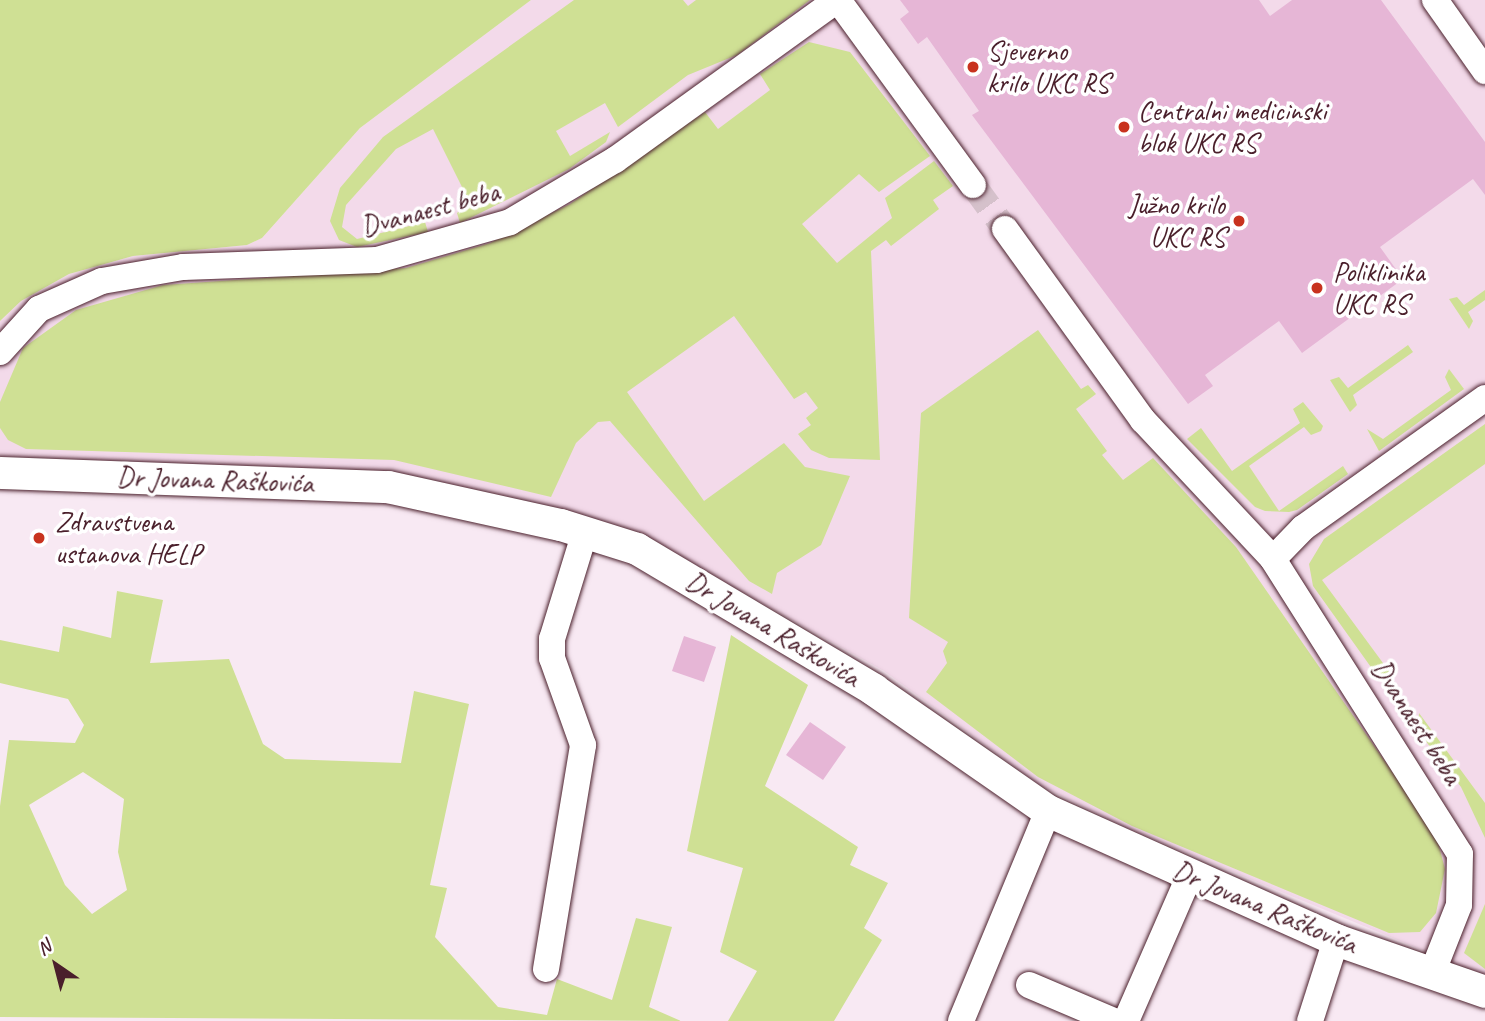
<!DOCTYPE html>
<meta charset="utf-8">
<style>
body{margin:0}
#map{position:relative;width:1485px;height:1021px;overflow:hidden;background:#f8e9f3;font-family:Caveat,sans-serif}
div>[style]{position:absolute}
.built>*{inset:0;background:#f3daea}
.green>*{inset:0;background:#cfe094}
.building>*{inset:0;background:#e6b6d6}
.minor-tunnel>*{height:26px;margin-top:-13px;transform-origin:0;background:repeating-linear-gradient(90deg,#d5c1cb 0 26px,transparent 0 39px)}
.roads{filter:drop-shadow(0 0 2px #4a1f2b) drop-shadow(0 0 2px #4a1f2b)}
.minor>*{height:26px;margin:-13px;padding:0 13px;transform-origin:13px;border-radius:13px;background:#fff}
.tertiary>*{height:32px;margin:-16px;padding:0 16px;transform-origin:16px;border-radius:16px;background:#fff}
.dots>*{width:19px;height:19px;translate:-50% -50%;box-sizing:border-box;border:4px solid #fff;border-radius:50%}
span{translate:-50% -50%;white-space:nowrap;text-align:center;line-height:1.15;-webkit-text-stroke:7px #fff;paint-order:stroke}
.poi-label{font-size:28px;color:#4a1f2b}
.left{translate:0 -50%;text-align:left}
.right{translate:-100% -50%;text-align:right}
.street-label{font-size:28px;color:#4a1f2b}
.north{position:absolute;left:21px;top:930px;width:70px;height:70px;-webkit-text-stroke:5px #fff;paint-order:stroke;rotate:325deg;font-size:19px;font-weight:700;line-height:28px;text-align:center;color:#4a1f2b}
.north::after{content:'';display:block;margin:auto;width:24px;height:32px;background:#4a1f2b;clip-path:polygon(50% 0,100% 100%,50% 72%,0 100%)}
</style>
<div id="map">
<div class="built">
<div style="clip-path:polygon(531px 0,1485px 0,1485px 976px,1129px 829px,1041px 786px,884px 671px,661px 547px,347px 472px,0 456px,0 321px,21px 301px,69px 274px,133px 256px,247px 245px,262px 238px,360px 128px)"></div>
</div>
<div class="green">
<div style="clip-path:polygon(0 0,531px 0,360px 128px,262px 238px,247px 245px,133px 256px,69px 274px,21px 301px,0 321px)"></div>
<div style="clip-path:polygon(574px 0,683px 0,688px 6px,696px 0,810px 0,737px 55px,688px 75px,618px 127px,605px 103px,556px 131px,570px 156px,610px 132px,606px 142px,569px 169px,460px 223px,457px 213px,470px 203px,433px 129px,396px 149px,346px 205px,342px 227px,357px 239px,425px 222px,428px 232px,357px 247px,339px 240px,330px 221px,340px 188px,383px 137px)"></div>
<div style="clip-path:polygon(809px 42px,850px 52px,930px 156px,879px 192px,859px 174px,802px 224px,837px 263px,892px 218px,885px 198px,934px 161px,953px 186px,933px 200px,939px 209px,891px 246px,886px 240px,871px 251px,880px 460px,829px 458px,811px 450px,798px 434px,811px 425px,806px 418px,818px 408px,806px 392px,794px 399px,734px 316px,627px 392px,704px 501px,784px 443px,805px 467px,850px 476px,821px 545px,777px 573px,772px 594px,749px 581px,610px 421px,598px 422px,576px 443px,551px 497px,394px 460px,26px 449px,8px 440px,0 428px,0 402px,23px 348px,76px 310px,163px 285px,406px 268px,490px 243px,570px 204px,705px 112px,718px 129px,770px 90px,760px 74px)"></div>
<div style="clip-path:polygon(1485px 290px,1485px 300px,1468px 312px,1473px 321px,1469px 329px,1449px 299px,1457px 297px,1464px 305px)"></div>
<div style="clip-path:polygon(1038px 330px,1081px 389px,1088px 385px,1096px 394px,1076px 409px,1107px 451px,1102px 455px,1123px 480px,1153px 458px,1236px 547px,1436px 835px,1445px 869px,1436px 913px,1420px 932px,1389px 933px,1132px 826px,1038px 777px,926px 692px,947px 663px,943px 651px,948px 642px,909px 618px,921px 413px)"></div>
<div style="clip-path:polygon(1408px 345px,1413px 352px,1353px 395px,1357px 405px,1350px 412px,1330px 380px,1339px 377px,1348px 388px)"></div>
<div style="clip-path:polygon(1449px 369px,1464px 389px,1379px 451px,1367px 429px,1383px 439px,1451px 390px,1445px 377px)"></div>
<div style="clip-path:polygon(1303px 402px,1323px 426px,1321px 431px,1311px 435px,1304px 427px,1249px 466px,1279px 511px,1343px 466px,1348px 474px,1297px 510px,1289px 512px,1265px 511px,1255px 507px,1187px 439px,1201px 428px,1232px 471px,1300px 423px,1293px 409px)"></div>
<div style="clip-path:polygon(1485px 424px,1485px 464px,1322px 580px,1394px 678px,1378px 677px,1313px 586px,1309px 564px,1324px 539px)"></div>
<div style="clip-path:polygon(evenodd,117px 591px,163px 600px,150px 663px,229px 659px,263px 744px,285px 759px,401px 763px,414px 691px,469px 704px,430px 885px,447px 888px,435px 937px,498px 1007px,547px 1015px,557px 979px,612px 1000px,636px 918px,672px 927px,649px 1007px,681px 1021px,0 1017px,0 806px,9px 740px,75px 743px,84px 725px,68px 699px,0 683px,0 640px,59px 652px,63px 626px,111px 638px,117px 591px,83px 772px,124px 799px,118px 852px,127px 890px,92px 914px,65px 885px,29px 805px,83px 772px)"></div>
<div style="clip-path:polygon(731px 635px,808px 685px,765px 786px,858px 847px,850px 865px,888px 883px,864px 928px,882px 940px,834px 1021px,728px 1021px,757px 971px,720px 952px,743px 868px,687px 851px)"></div>
<div style="clip-path:polygon(1419px 713px,1485px 803px,1485px 838px,1461px 787px,1418px 731px)"></div>
<div style="clip-path:polygon(1485px 904px,1485px 969px,1464px 953px)"></div>
</div>
<div class="building">
<div style="clip-path:polygon(900px 0,1259px 0,1270px 16px,1292px 0,1381px 0,1485px 142px,1485px 195px,1473px 179px,1380px 247px,1403px 279px,1302px 353px,1279px 321px,1205px 375px,1213px 386px,1188px 404px,972px 115px,979px 111px,927px 37px,918px 44px,900px 19px,909px 12px)"></div>
<div style="clip-path:polygon(684px 636px,716px 647px,704px 682px,672px 671px)"></div>
<div style="clip-path:polygon(810px 722px,846px 747px,823px 780px,786px 755px)"></div>
</div>
<div class="minor-tunnel">
<div style="left:973px;top:185px;width:54px;rotate:54deg"></div>
</div>
<div class="roads">
<div class="minor">
<div style="left:838px;top:0;width:229px;rotate:53.9deg"></div>
<div style="left:1435px;top:0;width:87px;rotate:54.8deg"></div>
<div style="left:1005px;top:229px;width:236px;rotate:54.2deg"></div>
<div style="left:1143px;top:420px;width:190px;rotate:46.9deg"></div>
<div style="left:0;top:352px;width:58px;rotate:-47.8deg"></div>
<div style="left:39px;top:309px;width:69px;rotate:-24deg"></div>
<div style="left:102px;top:281px;width:82px;rotate:-9.8deg"></div>
<div style="left:183px;top:267px;width:194px;rotate:-2.1deg"></div>
<div style="left:377px;top:260px;width:138px;rotate:-15.9deg"></div>
<div style="left:510px;top:222px;width:122px;rotate:-30.6deg"></div>
<div style="left:615px;top:160px;width:274px;rotate:-35.8deg"></div>
<div style="left:546px;top:969px;width:227px;rotate:-80.6deg"></div>
<div style="left:583px;top:745px;width:92px;rotate:-109.6deg"></div>
<div style="left:552px;top:658px;width:19px;rotate:-90deg"></div>
<div style="left:552px;top:639px;width:112px;rotate:-72.9deg"></div>
<div style="left:1433px;top:971px;width:71px;rotate:-68.5deg"></div>
<div style="left:1459px;top:905px;width:51px;rotate:-88.9deg"></div>
<div style="left:1460px;top:854px;width:349px;rotate:-122.4deg"></div>
<div style="left:1273px;top:559px;width:43px;rotate:-45.9deg"></div>
<div style="left:1303px;top:528px;width:224px;rotate:-35.5deg"></div>
<div style="left:1029px;top:985px;width:92px;rotate:23deg"></div>
<div style="left:961px;top:1021px;width:227px;rotate:-67.5deg"></div>
<div style="left:1126px;top:1021px;width:157px;rotate:-66.4deg"></div>
<div style="left:1310px;top:1021px;width:85px;rotate:-72.2deg"></div>
</div>
<div class="tertiary">
<div style="left:0;top:473px;width:388px;rotate:2.1deg"></div>
<div style="left:388px;top:487px;width:177px;rotate:12.4deg"></div>
<div style="left:561px;top:525px;width:80px;rotate:17.5deg"></div>
<div style="left:637px;top:549px;width:276px;rotate:30.7deg"></div>
<div style="left:874px;top:690px;width:212px;rotate:34.8deg"></div>
<div style="left:1048px;top:811px;width:316px;rotate:24.1deg"></div>
<div style="left:1336px;top:940px;width:158px;rotate:19.2deg"></div>
</div>
</div>
<div class="dots">
<div style="left:973px;top:67px;background:#c8321e"></div>
<div style="left:1124px;top:127px;background:#c8321e"></div>
<div style="left:1239px;top:221px;background:#c8321e"></div>
<div style="left:1317px;top:288px;background:#c8321e"></div>
<div style="left:39px;top:538px;background:#c8321e"></div>
</div>
<div class="poi-label">
<span class="left" style="left:987px;top:67px">Sjeverno<br>krilo UKC RS</span>
<span class="left" style="left:1138px;top:127px">Centralni medicinski<br>blok UKC RS</span>
<span class="right" style="left:1225px;top:221px">Južno krilo<br>UKC RS</span>
<span class="left" style="left:1333px;top:288px">Poliklinika<br>UKC RS</span>
<span class="left" style="left:55px;top:538px">Zdravstvena<br>ustanova HELP</span>
</div>
<div class="street-label">
<span style="left:430px;top:209px;rotate:-15deg">Dvanaest beba</span>
<span style="left:215px;top:480px;rotate:2deg">Dr Jovana Raškovića</span>
<span style="left:773px;top:629px;rotate:31deg">Dr Jovana Raškovića</span>
<span style="left:1417px;top:722px;rotate:57deg">Dvanaest beba</span>
<span style="left:1265px;top:907px;rotate:23deg">Dr Jovana Raškovića</span>
</div>
<div class="north">N</div>
</div>
